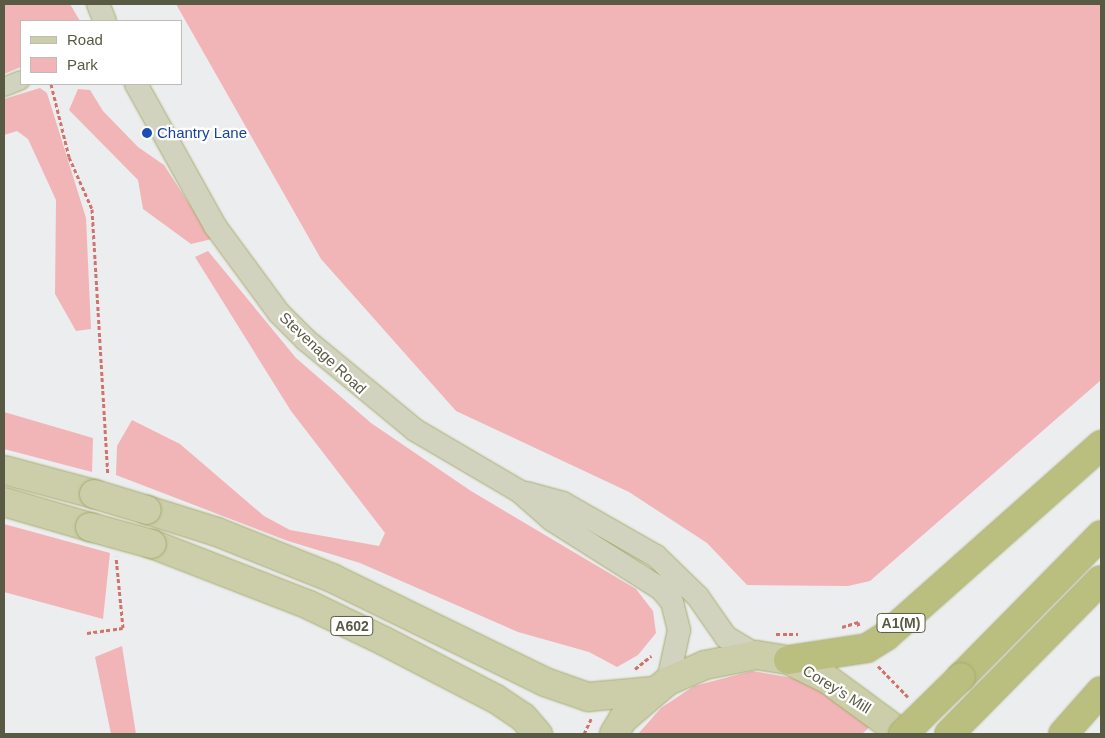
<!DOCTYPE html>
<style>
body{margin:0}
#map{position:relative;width:1105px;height:738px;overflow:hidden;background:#ecedef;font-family:Helvetica,sans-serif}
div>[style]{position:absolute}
.green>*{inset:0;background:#f1b5b8}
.path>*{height:3px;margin-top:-1.5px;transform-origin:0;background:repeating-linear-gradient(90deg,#d1736b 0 4px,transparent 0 6.5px)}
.roads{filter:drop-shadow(0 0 1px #a5ab6b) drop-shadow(0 0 1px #a5ab6b)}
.minor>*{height:18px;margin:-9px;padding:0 9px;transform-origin:9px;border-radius:9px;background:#d2d3be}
.tertiary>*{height:22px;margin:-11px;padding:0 11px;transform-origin:11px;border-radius:11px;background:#d2d3be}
.primary>*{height:28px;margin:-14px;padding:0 14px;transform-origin:14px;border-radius:14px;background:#cbcea9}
.motorway>*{height:28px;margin:-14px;padding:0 14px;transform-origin:14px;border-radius:14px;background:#babf7f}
.bridges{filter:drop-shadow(0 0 1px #a5ab6b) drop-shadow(0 0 1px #a5ab6b)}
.primary-bridge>*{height:28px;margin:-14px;padding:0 14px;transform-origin:14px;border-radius:14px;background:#cbcea9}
.motorway-bridge>*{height:28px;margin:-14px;padding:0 14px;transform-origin:14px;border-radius:14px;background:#babf7f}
.dots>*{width:14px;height:14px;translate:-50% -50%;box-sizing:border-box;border:2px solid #fff;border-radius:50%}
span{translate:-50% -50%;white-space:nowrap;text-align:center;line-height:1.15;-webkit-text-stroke:4.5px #fff;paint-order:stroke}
.shield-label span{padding:1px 4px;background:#fff;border:1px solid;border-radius:4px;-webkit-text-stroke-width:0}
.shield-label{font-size:14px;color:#595a43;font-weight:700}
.transit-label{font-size:15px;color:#164399}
.left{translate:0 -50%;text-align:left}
.street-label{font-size:15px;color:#595a43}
.frame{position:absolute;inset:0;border:5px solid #595a43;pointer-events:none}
.legend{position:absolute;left:20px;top:20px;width:162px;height:65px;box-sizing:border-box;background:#fff;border:1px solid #bdbdb4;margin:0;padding:6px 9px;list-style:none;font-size:15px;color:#595a43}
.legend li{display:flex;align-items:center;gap:10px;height:25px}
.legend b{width:25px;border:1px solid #bdbdb4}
</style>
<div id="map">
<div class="green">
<div style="clip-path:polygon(4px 4px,70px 4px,80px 21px,21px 21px,21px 67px,4px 74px)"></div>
<div style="clip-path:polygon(176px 4px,1101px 4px,1101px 380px,870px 581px,848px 586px,747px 585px,707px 543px,629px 492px,456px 411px,321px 259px)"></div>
<div style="clip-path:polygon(40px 88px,47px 93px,86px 218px,91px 329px,76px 331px,55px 294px,56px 200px,28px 139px,17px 131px,4px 135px,4px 99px)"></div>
<div style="clip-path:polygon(78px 89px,90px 90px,103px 111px,138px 147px,164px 165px,212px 239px,191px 244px,143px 209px,138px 180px,69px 110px)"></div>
<div style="clip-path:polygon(208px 251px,296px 358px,371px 423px,471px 491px,636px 589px,653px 611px,656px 633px,638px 655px,617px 667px,589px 652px,518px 632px,360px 563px,288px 541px,116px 475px,117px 446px,132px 420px,180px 444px,264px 516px,290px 530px,379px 546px,385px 533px,291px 411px,195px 257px)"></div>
<div style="clip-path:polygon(4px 412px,93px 438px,92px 472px,4px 449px)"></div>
<div style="clip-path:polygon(4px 524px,110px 553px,103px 619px,4px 592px)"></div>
<div style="clip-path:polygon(122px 646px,136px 734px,111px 734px,95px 657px)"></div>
<div style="clip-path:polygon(752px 671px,812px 681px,873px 724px,862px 734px,638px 734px,661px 708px,694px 686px)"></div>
</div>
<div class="path">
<div style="left:51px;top:84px;width:75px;rotate:76.1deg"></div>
<div style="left:69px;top:157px;width:57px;rotate:66.1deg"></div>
<div style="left:92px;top:209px;width:266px;rotate:86.6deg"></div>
<div style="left:842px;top:627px;width:17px;rotate:-17deg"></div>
<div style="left:858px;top:622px;width:5px;rotate:79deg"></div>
<div style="left:87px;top:633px;width:36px;rotate:-8deg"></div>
<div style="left:123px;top:628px;width:72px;rotate:-95.6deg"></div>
<div style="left:776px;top:634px;width:22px"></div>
<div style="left:878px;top:666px;width:43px;rotate:45.9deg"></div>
<div style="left:635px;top:669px;width:21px;rotate:-39deg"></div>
<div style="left:584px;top:734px;width:17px;rotate:-65deg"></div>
</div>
<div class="roads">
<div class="minor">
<div style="left:4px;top:87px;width:18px;rotate:-22deg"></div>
</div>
<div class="tertiary">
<div style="left:98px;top:4px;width:18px;rotate:68deg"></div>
<div style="left:136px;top:84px;width:162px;rotate:60.9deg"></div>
<div style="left:215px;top:226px;width:108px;rotate:53.7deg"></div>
<div style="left:279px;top:313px;width:38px;rotate:45deg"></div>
<div style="left:306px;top:340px;width:141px;rotate:39.5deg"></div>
<div style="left:415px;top:430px;width:121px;rotate:30.4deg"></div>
<div style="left:519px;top:491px;width:44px;rotate:41.3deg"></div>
<div style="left:552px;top:520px;width:129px;rotate:32.3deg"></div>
<div style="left:661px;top:589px;width:17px;rotate:50deg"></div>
<div style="left:672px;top:602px;width:29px;rotate:76deg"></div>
<div style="left:679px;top:630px;width:52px;rotate:102.2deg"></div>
<div style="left:526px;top:493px;width:38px;rotate:15deg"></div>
<div style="left:563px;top:503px;width:107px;rotate:29.7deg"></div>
<div style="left:656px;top:556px;width:59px;rotate:44.3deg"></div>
<div style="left:698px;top:597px;width:49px;rotate:55deg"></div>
<div style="left:726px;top:637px;width:35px;rotate:31deg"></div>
</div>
<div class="primary">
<div style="left:4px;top:470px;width:93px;rotate:14.9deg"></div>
<div style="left:4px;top:502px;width:90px;rotate:16.2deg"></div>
<div style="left:147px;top:510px;width:73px;rotate:17.4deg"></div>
<div style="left:217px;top:532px;width:124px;rotate:21.8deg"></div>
<div style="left:332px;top:578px;width:237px;rotate:26deg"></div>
<div style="left:545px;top:682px;width:46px;rotate:19.2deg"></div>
<div style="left:588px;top:697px;width:63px;rotate:-5.4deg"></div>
<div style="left:152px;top:544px;width:168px;rotate:21.2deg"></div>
<div style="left:309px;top:605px;width:83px;rotate:25.6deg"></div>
<div style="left:384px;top:641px;width:126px;rotate:27.4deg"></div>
<div style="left:496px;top:699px;width:32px;rotate:34deg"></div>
<div style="left:523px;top:717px;width:23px;rotate:49deg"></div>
<div style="left:614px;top:734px;width:17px;rotate:-59deg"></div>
<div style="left:623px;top:719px;width:59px;rotate:-40.2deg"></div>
<div style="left:668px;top:681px;width:40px;rotate:-23.4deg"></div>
<div style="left:705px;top:665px;width:52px;rotate:-11.1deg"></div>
<div style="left:756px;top:655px;width:32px;rotate:9deg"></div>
<div style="left:788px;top:660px;width:43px;rotate:26deg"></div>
<div style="left:827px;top:679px;width:93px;rotate:36.3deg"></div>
</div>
<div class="motorway">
<div style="left:788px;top:660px;width:80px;rotate:-8.6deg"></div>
<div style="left:867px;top:648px;width:22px;rotate:-32deg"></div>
<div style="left:886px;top:636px;width:288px;rotate:-41.6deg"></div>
<div style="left:961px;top:677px;width:199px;rotate:-45.4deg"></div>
<div style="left:949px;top:734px;width:216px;rotate:-45.4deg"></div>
<div style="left:1063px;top:734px;width:57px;rotate:-48.5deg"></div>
</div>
</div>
<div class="bridges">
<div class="primary-bridge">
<div style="left:94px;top:494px;width:55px;rotate:16.8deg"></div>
<div style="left:90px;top:527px;width:64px;rotate:15.3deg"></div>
</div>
<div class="motorway-bridge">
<div style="left:903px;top:734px;width:81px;rotate:-44.5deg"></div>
</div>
</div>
<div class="dots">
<div style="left:147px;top:133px;background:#1a4fb4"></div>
</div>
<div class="shield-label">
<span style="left:901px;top:623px">A1(M)</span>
<span style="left:352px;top:626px">A602</span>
</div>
<div class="transit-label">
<span class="left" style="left:157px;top:133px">Chantry Lane</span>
</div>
<div class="street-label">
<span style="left:323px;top:353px;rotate:43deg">Stevenage Road</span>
<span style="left:837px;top:689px;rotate:32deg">Corey's Mill</span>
</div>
<div class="frame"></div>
<ul class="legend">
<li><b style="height:6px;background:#cbcea9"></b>Road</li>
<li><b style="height:14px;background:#f1b5b8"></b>Park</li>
</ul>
</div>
